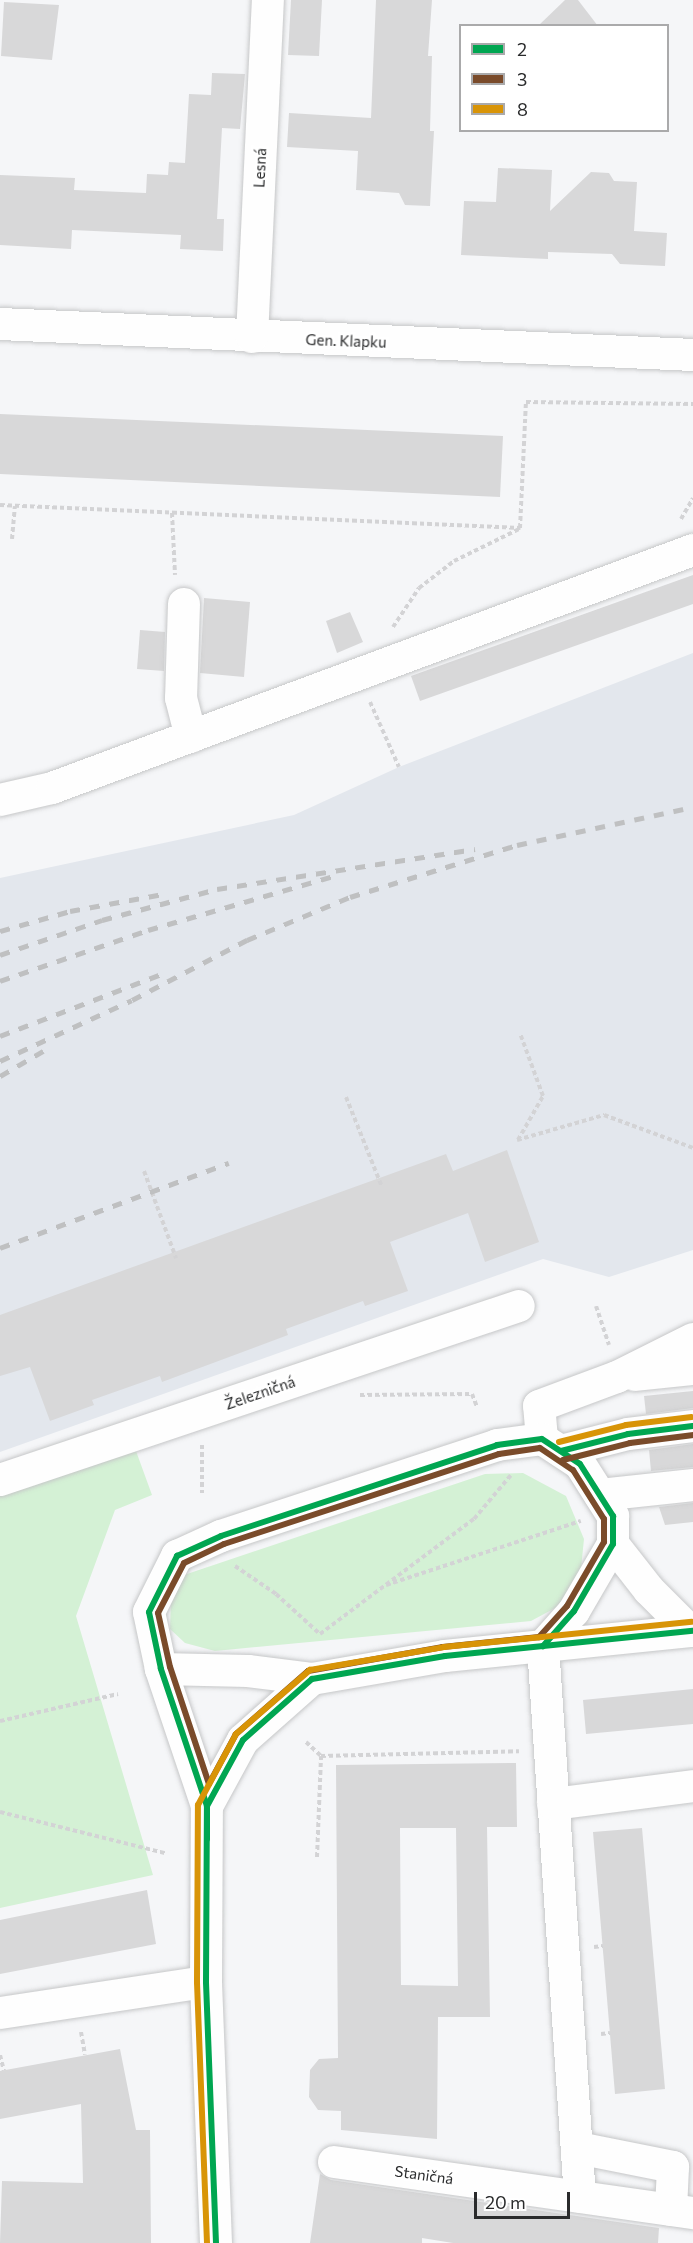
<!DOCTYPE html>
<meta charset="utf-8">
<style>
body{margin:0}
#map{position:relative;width:693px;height:2243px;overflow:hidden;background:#f5f6f8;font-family:Commissioner,sans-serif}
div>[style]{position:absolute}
.built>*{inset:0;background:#e3e7ed}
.green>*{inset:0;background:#d4f1d5}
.building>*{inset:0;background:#d8d8d9}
.path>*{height:4px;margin-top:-2px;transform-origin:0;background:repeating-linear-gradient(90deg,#d3d3d5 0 4.5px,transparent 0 7.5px)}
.roads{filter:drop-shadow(0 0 2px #c6c7c8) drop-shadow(0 0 2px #c6c7c8)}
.minor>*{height:32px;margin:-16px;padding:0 16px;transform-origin:16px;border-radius:16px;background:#fefefe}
.rail>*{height:4.5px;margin-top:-2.25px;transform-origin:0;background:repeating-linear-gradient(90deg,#bfc0c1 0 10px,transparent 0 20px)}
.bus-1>*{height:6px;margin:-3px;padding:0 3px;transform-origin:3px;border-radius:3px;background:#00a651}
.bus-2>*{height:6px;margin:-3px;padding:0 3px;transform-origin:3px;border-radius:3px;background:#7a4b2a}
.bus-3>*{height:6px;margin:-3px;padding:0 3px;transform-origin:3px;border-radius:3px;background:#d89407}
span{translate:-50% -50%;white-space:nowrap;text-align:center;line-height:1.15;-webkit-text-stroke:6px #fff;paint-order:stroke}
.street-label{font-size:15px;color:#2a2b2c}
.legend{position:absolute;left:459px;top:24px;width:210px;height:108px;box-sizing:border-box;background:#fff;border:2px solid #aaaaab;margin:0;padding:8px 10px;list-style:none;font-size:18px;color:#2a2b2c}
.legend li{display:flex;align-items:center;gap:12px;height:30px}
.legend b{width:30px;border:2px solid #aaaaab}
.scale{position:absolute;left:474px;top:2192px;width:96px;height:27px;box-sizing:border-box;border:3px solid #2a2b2c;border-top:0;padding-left:8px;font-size:18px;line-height:21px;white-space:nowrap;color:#2a2b2c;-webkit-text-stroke:4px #fff;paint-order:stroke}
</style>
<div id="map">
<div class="built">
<div style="clip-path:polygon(693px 653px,693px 1250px,609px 1277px,543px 1259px,0 1452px,0 878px,294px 815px,399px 767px)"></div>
</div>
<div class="green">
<div style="clip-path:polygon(136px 1451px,152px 1495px,115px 1510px,76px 1616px,153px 1875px,0 1908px,0 1496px)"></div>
<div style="clip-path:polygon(523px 1473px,566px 1496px,584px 1539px,580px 1578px,557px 1607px,531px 1621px,215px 1651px,185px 1643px,170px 1629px,171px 1598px,184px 1575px,485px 1474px)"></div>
</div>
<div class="building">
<div style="clip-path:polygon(291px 0,322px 0,319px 56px,288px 55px)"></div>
<div style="clip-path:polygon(376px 0,432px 0,428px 56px,432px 56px,430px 131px,434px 131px,430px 206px,405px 205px,399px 193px,356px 190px,358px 151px,287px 147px,289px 113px,371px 118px)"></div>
<div style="clip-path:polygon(565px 0,578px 0,598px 26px,538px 26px)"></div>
<div style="clip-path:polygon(4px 2px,59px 5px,52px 60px,1px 56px)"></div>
<div style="clip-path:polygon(212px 73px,245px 74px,240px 129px,222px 128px,217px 219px,224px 219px,223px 251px,180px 249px,181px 235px,72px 230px,71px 249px,0 245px,0 175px,75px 178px,74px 190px,146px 193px,147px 174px,168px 175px,169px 162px,185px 163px,189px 94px,211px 95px)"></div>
<div style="clip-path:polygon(498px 168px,552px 170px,550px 211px,591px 172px,609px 173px,614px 181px,637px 182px,634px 231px,667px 233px,665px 266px,620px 264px,612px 254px,548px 252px,548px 259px,461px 255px,464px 201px,496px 202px)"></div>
<div style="clip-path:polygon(0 414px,503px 436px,500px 497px,0 474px)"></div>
<div style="clip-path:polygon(693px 575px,693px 604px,420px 701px,411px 676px)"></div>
<div style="clip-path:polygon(204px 598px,250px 602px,244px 677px,200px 673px)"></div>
<div style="clip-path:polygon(350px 612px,363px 642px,337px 653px,326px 621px)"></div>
<div style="clip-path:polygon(140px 630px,165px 632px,164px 671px,137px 669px)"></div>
<div style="clip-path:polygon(507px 1150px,539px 1242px,485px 1262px,468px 1213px,390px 1242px,408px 1291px,365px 1306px,363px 1301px,286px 1329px,288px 1335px,162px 1382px,160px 1376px,92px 1400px,94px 1405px,50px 1421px,30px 1367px,0 1376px,0 1315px,446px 1154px,453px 1171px)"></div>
<div style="clip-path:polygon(693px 1391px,693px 1408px,646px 1414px,644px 1396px)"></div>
<div style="clip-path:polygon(693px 1444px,693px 1467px,651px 1471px,649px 1450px)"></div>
<div style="clip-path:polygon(693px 1503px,693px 1522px,665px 1525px,659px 1507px)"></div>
<div style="clip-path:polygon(693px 1689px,693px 1724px,586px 1734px,583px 1700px)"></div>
<div style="clip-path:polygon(evenodd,516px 1763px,517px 1827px,487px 1827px,490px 2017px,438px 2017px,437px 2139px,341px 2130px,341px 2111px,318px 2110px,309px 2097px,310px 2070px,319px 2059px,338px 2058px,336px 1765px,516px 1763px,400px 1828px,456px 1828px,458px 1986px,401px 1985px,400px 1828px)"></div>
<div style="clip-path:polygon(642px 1828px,665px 2089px,615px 2094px,593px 1832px)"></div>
<div style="clip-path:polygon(147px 1890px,156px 1944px,0 1974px,0 1920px)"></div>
<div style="clip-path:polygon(120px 2049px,136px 2130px,150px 2130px,151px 2243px,0 2243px,2px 2181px,83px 2183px,81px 2104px,0 2119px,0 2071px)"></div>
<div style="clip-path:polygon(320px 2174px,331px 2180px,659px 2228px,658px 2243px,453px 2243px,422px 2238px,422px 2243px,310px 2243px)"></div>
</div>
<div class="path">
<div style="left:0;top:505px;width:521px;rotate:2.53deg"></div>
<div style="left:520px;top:528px;width:126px;rotate:-87.3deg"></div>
<div style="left:526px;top:402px;width:167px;rotate:0.7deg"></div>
<div style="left:172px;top:513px;width:62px;rotate:87.2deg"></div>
<div style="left:681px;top:519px;width:24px;rotate:-60deg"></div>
<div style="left:12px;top:539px;width:33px;rotate:-85deg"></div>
<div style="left:393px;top:627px;width:47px;rotate:-56.3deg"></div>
<div style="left:419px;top:588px;width:44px;rotate:-37.6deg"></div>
<div style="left:454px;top:561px;width:72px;rotate:-26.2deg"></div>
<div style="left:370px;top:702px;width:71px;rotate:66deg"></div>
<div style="left:346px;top:1097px;width:97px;rotate:68.2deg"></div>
<div style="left:517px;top:1140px;width:91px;rotate:-16deg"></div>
<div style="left:604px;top:1115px;width:95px;rotate:20.3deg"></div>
<div style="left:518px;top:1140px;width:51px;rotate:-60.4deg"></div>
<div style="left:543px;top:1096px;width:67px;rotate:-110.1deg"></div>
<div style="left:144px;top:1171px;width:93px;rotate:69.8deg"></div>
<div style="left:596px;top:1306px;width:41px;rotate:71.6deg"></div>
<div style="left:360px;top:1395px;width:112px;rotate:-0.5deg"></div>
<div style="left:472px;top:1394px;width:14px;rotate:69deg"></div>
<div style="left:202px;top:1445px;width:48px;rotate:90deg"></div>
<div style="left:235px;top:1566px;width:50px;rotate:34.3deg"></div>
<div style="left:276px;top:1594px;width:59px;rotate:42.3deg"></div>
<div style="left:320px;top:1634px;width:192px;rotate:-36.8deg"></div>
<div style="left:474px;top:1519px;width:57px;rotate:-49.9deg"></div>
<div style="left:386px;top:1585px;width:205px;rotate:-18.2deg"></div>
<div style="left:0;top:1721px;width:121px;rotate:-12.9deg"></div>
<div style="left:306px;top:1742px;width:21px;rotate:43deg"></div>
<div style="left:321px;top:1756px;width:198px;rotate:-1.4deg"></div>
<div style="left:0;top:1812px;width:170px;rotate:14deg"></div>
<div style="left:317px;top:1857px;width:101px;rotate:-87.7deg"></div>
<div style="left:594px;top:1947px;width:9px;rotate:-6deg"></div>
<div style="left:81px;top:2032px;width:23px;rotate:80deg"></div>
<div style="left:601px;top:2034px;width:9px;rotate:-6deg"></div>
<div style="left:0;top:2055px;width:16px;rotate:76deg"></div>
</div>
<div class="roads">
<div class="minor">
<div style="left:0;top:324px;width:694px;rotate:2.56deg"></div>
<div style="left:252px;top:337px;width:337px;rotate:-87.3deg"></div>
<div style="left:184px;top:604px;width:94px;rotate:91.8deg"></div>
<div style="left:181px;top:698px;width:40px;rotate:75.6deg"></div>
<div style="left:0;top:800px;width:53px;rotate:-13deg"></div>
<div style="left:52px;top:788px;width:684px;rotate:-20.37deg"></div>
<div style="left:635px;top:1375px;width:58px;rotate:-5.9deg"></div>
<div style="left:542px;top:1439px;width:33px;rotate:-95deg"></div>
<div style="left:539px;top:1406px;width:83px;rotate:-20.4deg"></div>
<div style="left:617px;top:1377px;width:85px;rotate:-26.6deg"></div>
<div style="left:561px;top:1451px;width:69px;rotate:-14.2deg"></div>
<div style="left:628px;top:1434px;width:65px;rotate:-7deg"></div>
<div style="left:0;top:1480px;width:547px;rotate:-18.53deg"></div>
<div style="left:600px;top:1495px;width:94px;rotate:-6.1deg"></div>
<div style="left:613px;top:1544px;width:58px;rotate:52deg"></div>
<div style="left:649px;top:1590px;width:58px;rotate:45deg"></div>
<div style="left:543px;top:1646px;width:552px;rotate:86.16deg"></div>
<div style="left:161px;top:1669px;width:87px;rotate:1.3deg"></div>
<div style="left:248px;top:1671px;width:64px;rotate:7.1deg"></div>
<div style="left:553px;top:1804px;width:141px;rotate:-7.3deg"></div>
<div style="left:207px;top:1806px;width:75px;rotate:-61.4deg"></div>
<div style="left:243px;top:1740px;width:92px;rotate:-41.5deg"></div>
<div style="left:312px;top:1679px;width:135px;rotate:-9.8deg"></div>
<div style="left:445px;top:1656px;width:249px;rotate:-5.8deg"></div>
<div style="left:0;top:2013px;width:208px;rotate:-8.6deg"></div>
<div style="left:578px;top:2148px;width:97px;rotate:11.3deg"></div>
<div style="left:673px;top:2167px;width:43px;rotate:92.7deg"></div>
<div style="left:334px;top:2162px;width:363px;rotate:8.1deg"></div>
<div style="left:216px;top:2243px;width:261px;rotate:-92.2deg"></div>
<div style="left:206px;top:1982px;width:176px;rotate:-89.7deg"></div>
<div style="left:207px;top:1806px;width:145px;rotate:-108.6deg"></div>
<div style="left:161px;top:1669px;width:58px;rotate:-101.9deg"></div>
<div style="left:149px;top:1612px;width:63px;rotate:-63.4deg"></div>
<div style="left:177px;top:1556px;width:48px;rotate:-24.4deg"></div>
<div style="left:221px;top:1536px;width:291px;rotate:-18.2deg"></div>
<div style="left:497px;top:1445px;width:45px;rotate:-7.6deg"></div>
<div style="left:542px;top:1439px;width:45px;rotate:33.3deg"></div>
<div style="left:580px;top:1464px;width:62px;rotate:57.6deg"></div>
<div style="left:613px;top:1516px;width:28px;rotate:90deg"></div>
<div style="left:613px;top:1544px;width:78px;rotate:120.2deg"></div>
<div style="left:574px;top:1611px;width:47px;rotate:131.5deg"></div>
</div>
</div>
<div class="rail">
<div style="left:0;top:931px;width:73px;rotate:-15.9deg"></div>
<div style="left:70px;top:911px;width:96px;rotate:-10.3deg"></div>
<div style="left:0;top:955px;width:108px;rotate:-18.9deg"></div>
<div style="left:102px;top:920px;width:119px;rotate:-15.1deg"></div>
<div style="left:217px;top:889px;width:261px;rotate:-8.8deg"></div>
<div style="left:0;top:981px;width:157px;rotate:-19deg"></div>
<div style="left:148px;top:930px;width:191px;rotate:-16.2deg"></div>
<div style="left:0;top:1036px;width:176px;rotate:-21deg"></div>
<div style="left:0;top:1061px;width:145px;rotate:-24.8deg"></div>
<div style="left:132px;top:1000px;width:130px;rotate:-27.6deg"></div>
<div style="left:247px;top:940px;width:112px;rotate:-22.7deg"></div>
<div style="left:350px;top:897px;width:175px;rotate:-17.3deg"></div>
<div style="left:517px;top:845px;width:180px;rotate:-12.2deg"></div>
<div style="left:0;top:1076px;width:50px;rotate:-30.2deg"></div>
<div style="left:0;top:1248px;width:244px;rotate:-20.4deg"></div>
</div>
<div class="bus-1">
<div style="left:561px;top:1451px;width:69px;rotate:-14.2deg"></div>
<div style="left:628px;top:1434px;width:65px;rotate:-7deg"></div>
<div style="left:207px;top:1839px;width:33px;rotate:-90deg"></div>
<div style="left:207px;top:1806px;width:75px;rotate:-61.4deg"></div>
<div style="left:243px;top:1740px;width:92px;rotate:-41.5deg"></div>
<div style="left:312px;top:1679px;width:135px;rotate:-9.8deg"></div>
<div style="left:445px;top:1656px;width:249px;rotate:-5.8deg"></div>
<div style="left:216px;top:2243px;width:261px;rotate:-92.2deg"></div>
<div style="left:206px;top:1982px;width:176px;rotate:-89.7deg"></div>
<div style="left:207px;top:1806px;width:145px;rotate:-108.6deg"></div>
<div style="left:161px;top:1669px;width:58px;rotate:-101.9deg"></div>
<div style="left:149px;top:1612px;width:63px;rotate:-63.4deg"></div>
<div style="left:177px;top:1556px;width:48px;rotate:-24.4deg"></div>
<div style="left:221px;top:1536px;width:291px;rotate:-18.2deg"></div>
<div style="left:497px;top:1445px;width:45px;rotate:-7.6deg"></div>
<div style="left:542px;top:1439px;width:45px;rotate:33.3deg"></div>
<div style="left:580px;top:1464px;width:62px;rotate:57.6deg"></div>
<div style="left:613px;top:1516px;width:28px;rotate:90deg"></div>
<div style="left:613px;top:1544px;width:78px;rotate:120.2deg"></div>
<div style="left:574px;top:1611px;width:47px;rotate:131.5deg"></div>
</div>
<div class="bus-2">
<div style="left:540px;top:1448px;width:40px;rotate:34deg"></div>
<div style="left:573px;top:1470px;width:58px;rotate:57.7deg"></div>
<div style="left:604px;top:1519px;width:23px;rotate:90deg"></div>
<div style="left:604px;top:1542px;width:74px;rotate:120deg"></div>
<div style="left:567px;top:1606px;width:42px;rotate:132.1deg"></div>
<div style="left:539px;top:1637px;width:97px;rotate:174.1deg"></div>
<div style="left:443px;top:1647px;width:137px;rotate:169.9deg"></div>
<div style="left:308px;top:1671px;width:96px;rotate:138.8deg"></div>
<div style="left:236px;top:1734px;width:57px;rotate:118.4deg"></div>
<div style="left:209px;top:1784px;width:123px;rotate:-108.4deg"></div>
<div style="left:170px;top:1667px;width:55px;rotate:-102.5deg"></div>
<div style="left:158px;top:1613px;width:56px;rotate:-62.5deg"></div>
<div style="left:184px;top:1563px;width:44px;rotate:-25.4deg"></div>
<div style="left:224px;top:1544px;width:289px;rotate:-18.1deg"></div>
<div style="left:499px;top:1454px;width:41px;rotate:-8.3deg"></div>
<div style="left:563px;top:1460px;width:69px;rotate:-14.2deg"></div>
<div style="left:630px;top:1443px;width:64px;rotate:-7.2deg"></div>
</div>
<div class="bus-3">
<div style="left:559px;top:1442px;width:69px;rotate:-14.2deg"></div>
<div style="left:626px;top:1425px;width:66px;rotate:-6.9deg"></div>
<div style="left:207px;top:2243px;width:261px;rotate:-92.2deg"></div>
<div style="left:197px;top:1982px;width:177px;rotate:-89.7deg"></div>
<div style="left:198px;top:1805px;width:81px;rotate:-61.8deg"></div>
<div style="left:236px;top:1734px;width:98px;rotate:-40.9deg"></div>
<div style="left:310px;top:1670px;width:136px;rotate:-9.7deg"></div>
<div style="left:444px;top:1647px;width:249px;rotate:-5.8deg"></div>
</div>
<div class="street-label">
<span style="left:260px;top:168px;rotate:-87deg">Lesná</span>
<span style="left:346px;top:341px;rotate:2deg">Gen. Klapku</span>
<span style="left:260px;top:1393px;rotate:-19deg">Železničná</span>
<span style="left:424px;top:2175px;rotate:8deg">Staničná</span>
</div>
<ul class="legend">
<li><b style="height:8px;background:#00a651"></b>2</li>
<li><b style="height:8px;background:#7a4b2a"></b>3</li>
<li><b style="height:8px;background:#d89407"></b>8</li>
</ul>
<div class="scale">20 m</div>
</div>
